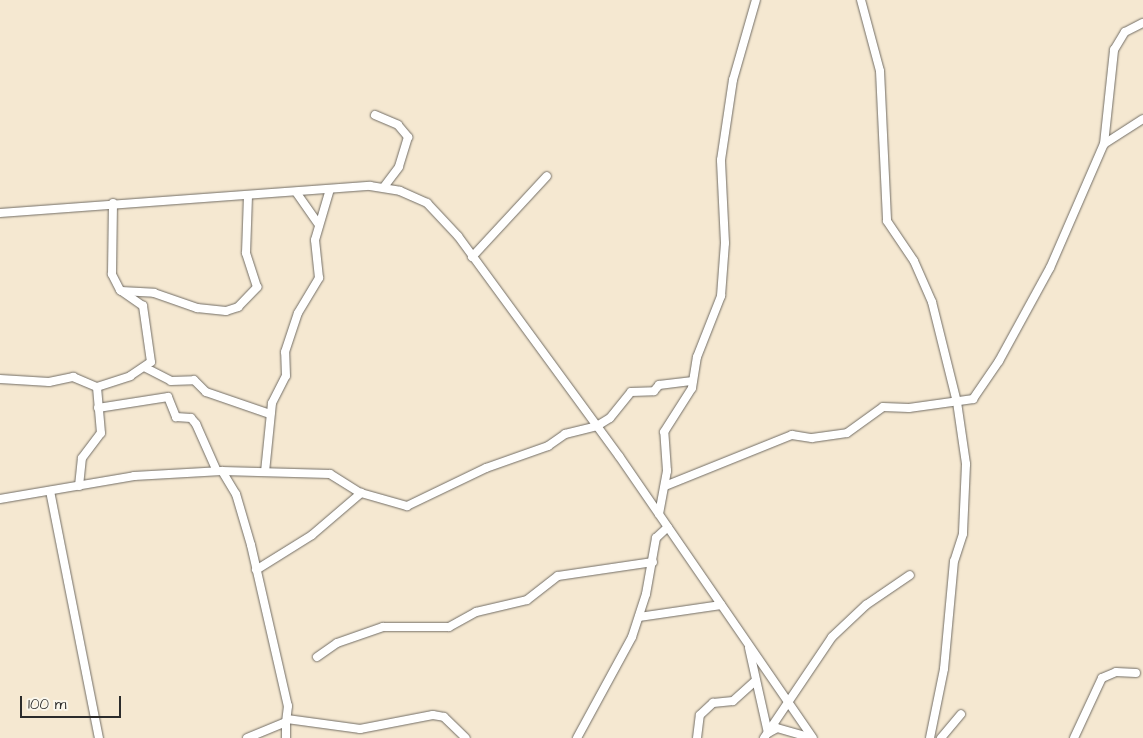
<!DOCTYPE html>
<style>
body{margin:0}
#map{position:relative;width:1143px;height:738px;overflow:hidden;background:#f5e8d1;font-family:"Architects Daughter",sans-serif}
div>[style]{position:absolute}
.roads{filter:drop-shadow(0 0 1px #726d65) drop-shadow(0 0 1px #726d65)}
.minor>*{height:8px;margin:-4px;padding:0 4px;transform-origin:4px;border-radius:4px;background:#fff}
span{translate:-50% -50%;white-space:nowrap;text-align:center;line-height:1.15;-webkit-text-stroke:4.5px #fbf7ec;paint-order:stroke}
.scale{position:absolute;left:20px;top:696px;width:101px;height:22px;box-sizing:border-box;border:2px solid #2b2b2b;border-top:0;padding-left:6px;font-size:15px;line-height:18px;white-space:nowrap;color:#2b2b2b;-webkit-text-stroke:4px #fbf7ec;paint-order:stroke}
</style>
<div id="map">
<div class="roads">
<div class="minor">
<div style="left:861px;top:0;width:73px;rotate:75deg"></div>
<div style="left:880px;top:71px;width:150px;rotate:87.3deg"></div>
<div style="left:887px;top:221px;width:48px;rotate:56deg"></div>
<div style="left:914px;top:261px;width:45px;rotate:66.3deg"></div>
<div style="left:932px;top:302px;width:103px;rotate:76deg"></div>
<div style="left:957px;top:402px;width:63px;rotate:81.7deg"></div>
<div style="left:966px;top:464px;width:70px;rotate:92.5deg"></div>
<div style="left:963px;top:534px;width:28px;rotate:108deg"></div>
<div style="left:954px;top:561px;width:108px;rotate:95.3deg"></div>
<div style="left:944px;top:669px;width:70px;rotate:101.5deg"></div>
<div style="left:375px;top:115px;width:25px;rotate:23deg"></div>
<div style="left:398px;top:125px;width:16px;rotate:50deg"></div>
<div style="left:408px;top:137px;width:31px;rotate:107deg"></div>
<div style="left:399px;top:167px;width:25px;rotate:127deg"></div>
<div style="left:1104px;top:144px;width:95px;rotate:-83.9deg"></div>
<div style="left:1114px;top:50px;width:21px;rotate:-59deg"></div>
<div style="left:1125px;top:32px;width:20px;rotate:-27deg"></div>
<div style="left:296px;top:192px;width:38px;rotate:55deg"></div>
<div style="left:0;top:213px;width:371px;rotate:-4.2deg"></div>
<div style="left:370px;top:186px;width:30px;rotate:9deg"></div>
<div style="left:400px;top:191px;width:30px;rotate:24deg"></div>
<div style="left:427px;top:203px;width:45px;rotate:46.8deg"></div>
<div style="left:458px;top:236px;width:273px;rotate:53.8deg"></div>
<div style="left:619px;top:456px;width:342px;rotate:55.5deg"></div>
<div style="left:472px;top:257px;width:110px;rotate:-47.2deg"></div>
<div style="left:121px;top:291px;width:33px;rotate:3deg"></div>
<div style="left:154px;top:293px;width:46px;rotate:19.2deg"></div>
<div style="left:197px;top:308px;width:29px;rotate:6deg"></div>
<div style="left:226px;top:311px;width:13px;rotate:-18deg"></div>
<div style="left:238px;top:307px;width:28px;rotate:-46deg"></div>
<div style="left:257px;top:287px;width:36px;rotate:-108deg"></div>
<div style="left:246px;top:253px;width:56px;rotate:-88deg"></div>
<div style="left:146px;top:368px;width:28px;rotate:27deg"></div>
<div style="left:171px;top:381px;width:23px;rotate:-2deg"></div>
<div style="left:194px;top:380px;width:17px;rotate:45deg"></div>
<div style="left:206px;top:392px;width:68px;rotate:19deg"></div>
<div style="left:0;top:379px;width:49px;rotate:3.5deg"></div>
<div style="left:49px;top:382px;width:25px;rotate:-12deg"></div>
<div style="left:73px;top:377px;width:26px;rotate:23deg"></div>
<div style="left:98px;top:408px;width:71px;rotate:-8.9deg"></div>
<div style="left:168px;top:397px;width:22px;rotate:68deg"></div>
<div style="left:176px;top:417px;width:15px;rotate:4deg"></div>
<div style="left:191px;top:418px;width:8px;rotate:50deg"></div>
<div style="left:196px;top:424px;width:49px;rotate:66deg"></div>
<div style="left:222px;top:471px;width:108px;rotate:1.6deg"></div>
<div style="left:330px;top:474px;width:36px;rotate:32deg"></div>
<div style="left:265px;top:472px;width:69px;rotate:-84.2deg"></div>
<div style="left:272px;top:403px;width:30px;rotate:-63deg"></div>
<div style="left:286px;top:376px;width:24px;rotate:-92deg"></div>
<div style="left:285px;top:352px;width:41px;rotate:-71.6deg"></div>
<div style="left:298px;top:313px;width:41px;rotate:-59deg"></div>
<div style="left:319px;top:278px;width:38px;rotate:-96deg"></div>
<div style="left:315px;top:240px;width:53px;rotate:-73.6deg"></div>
<div style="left:79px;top:486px;width:28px;rotate:-84deg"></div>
<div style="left:82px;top:458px;width:31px;rotate:-53deg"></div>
<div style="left:101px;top:433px;width:46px;rotate:-95deg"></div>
<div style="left:97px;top:387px;width:35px;rotate:-18deg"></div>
<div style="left:130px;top:376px;width:25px;rotate:-34deg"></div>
<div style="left:151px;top:362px;width:57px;rotate:-98.1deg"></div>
<div style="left:143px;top:306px;width:28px;rotate:-145deg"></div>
<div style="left:120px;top:290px;width:18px;rotate:-117deg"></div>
<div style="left:112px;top:274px;width:71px;rotate:-89.2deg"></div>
<div style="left:665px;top:486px;width:137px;rotate:-21.9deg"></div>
<div style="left:792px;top:435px;width:20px;rotate:9deg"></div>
<div style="left:812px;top:438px;width:35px;rotate:-8deg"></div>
<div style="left:847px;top:433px;width:44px;rotate:-35.8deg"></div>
<div style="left:883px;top:407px;width:26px;rotate:2deg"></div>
<div style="left:909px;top:408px;width:65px;rotate:-8deg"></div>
<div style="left:973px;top:399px;width:46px;rotate:-55.6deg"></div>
<div style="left:999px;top:361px;width:106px;rotate:-61.3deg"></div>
<div style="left:1050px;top:268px;width:135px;rotate:-66.5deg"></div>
<div style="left:1104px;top:144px;width:46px;rotate:-32.7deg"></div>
<div style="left:50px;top:491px;width:252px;rotate:78.8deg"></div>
<div style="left:0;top:499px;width:136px;rotate:-9.7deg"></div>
<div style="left:134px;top:476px;width:88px;rotate:-3.3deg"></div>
<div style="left:222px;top:471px;width:27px;rotate:59deg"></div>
<div style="left:236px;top:494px;width:53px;rotate:73.6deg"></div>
<div style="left:251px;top:545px;width:165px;rotate:77.1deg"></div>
<div style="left:288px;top:706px;width:16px;rotate:97deg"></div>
<div style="left:286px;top:722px;width:42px;rotate:157.7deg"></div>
<div style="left:659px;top:514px;width:44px;rotate:-79.5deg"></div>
<div style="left:667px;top:471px;width:39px;rotate:-94deg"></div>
<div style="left:664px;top:432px;width:52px;rotate:-57.5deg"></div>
<div style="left:692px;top:388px;width:31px;rotate:-81deg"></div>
<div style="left:697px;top:357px;width:66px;rotate:-68.5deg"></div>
<div style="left:721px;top:296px;width:53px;rotate:-85.7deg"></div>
<div style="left:725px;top:243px;width:83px;rotate:-92.8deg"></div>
<div style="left:721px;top:160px;width:81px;rotate:-81.5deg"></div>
<div style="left:733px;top:80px;width:83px;rotate:-74deg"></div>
<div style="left:256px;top:570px;width:66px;rotate:-32deg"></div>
<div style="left:312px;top:535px;width:65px;rotate:-40.6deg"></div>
<div style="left:361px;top:493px;width:48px;rotate:15.8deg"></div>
<div style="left:407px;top:506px;width:88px;rotate:-25.7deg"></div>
<div style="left:486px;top:468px;width:66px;rotate:-19.5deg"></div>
<div style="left:548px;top:446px;width:21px;rotate:-35deg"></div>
<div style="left:565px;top:434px;width:33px;rotate:-14deg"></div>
<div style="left:597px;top:426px;width:15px;rotate:-32deg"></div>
<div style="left:610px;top:418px;width:33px;rotate:-51deg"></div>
<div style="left:631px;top:392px;width:23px;rotate:-2deg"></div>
<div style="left:654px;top:391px;width:8px;rotate:-50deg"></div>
<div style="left:659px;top:385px;width:32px;rotate:-7deg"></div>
<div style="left:639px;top:617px;width:83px;rotate:-8.3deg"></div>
<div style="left:749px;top:648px;width:87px;rotate:77.4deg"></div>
<div style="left:768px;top:733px;width:10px;rotate:-29deg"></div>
<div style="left:777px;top:728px;width:35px;rotate:16deg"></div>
<div style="left:317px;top:657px;width:24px;rotate:-35deg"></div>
<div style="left:337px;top:643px;width:49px;rotate:-19.2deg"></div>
<div style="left:383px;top:627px;width:66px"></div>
<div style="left:449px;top:627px;width:31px;rotate:-29deg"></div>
<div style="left:476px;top:612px;width:52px;rotate:-13.2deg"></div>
<div style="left:527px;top:600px;width:39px;rotate:-38deg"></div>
<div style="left:558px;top:576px;width:96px;rotate:-8.4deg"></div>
<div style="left:287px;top:719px;width:74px;rotate:7.8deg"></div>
<div style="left:360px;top:729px;width:74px;rotate:-10.9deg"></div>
<div style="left:433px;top:715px;width:11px;rotate:10deg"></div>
<div style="left:444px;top:717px;width:30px;rotate:44deg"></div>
<div style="left:286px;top:738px;width:16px;rotate:-90deg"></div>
<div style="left:577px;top:738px;width:115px;rotate:-61.4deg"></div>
<div style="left:632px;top:637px;width:45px;rotate:-72deg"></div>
<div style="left:646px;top:594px;width:57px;rotate:-79.9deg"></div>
<div style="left:656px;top:538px;width:16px;rotate:-43deg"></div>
<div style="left:697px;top:738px;width:23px;rotate:-83deg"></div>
<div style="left:700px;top:715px;width:18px;rotate:-43deg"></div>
<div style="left:713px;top:703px;width:20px;rotate:-6deg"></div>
<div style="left:733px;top:701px;width:28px;rotate:-42deg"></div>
<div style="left:764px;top:738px;width:122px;rotate:-56deg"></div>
<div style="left:832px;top:637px;width:47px;rotate:-43.3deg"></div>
<div style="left:866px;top:605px;width:53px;rotate:-34.3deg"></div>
<div style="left:941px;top:738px;width:31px;rotate:-50deg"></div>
<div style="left:1074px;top:738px;width:66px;rotate:-65deg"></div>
<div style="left:1102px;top:678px;width:15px;rotate:-23deg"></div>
<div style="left:1116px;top:672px;width:20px;rotate:3deg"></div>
</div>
</div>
<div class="scale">100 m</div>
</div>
